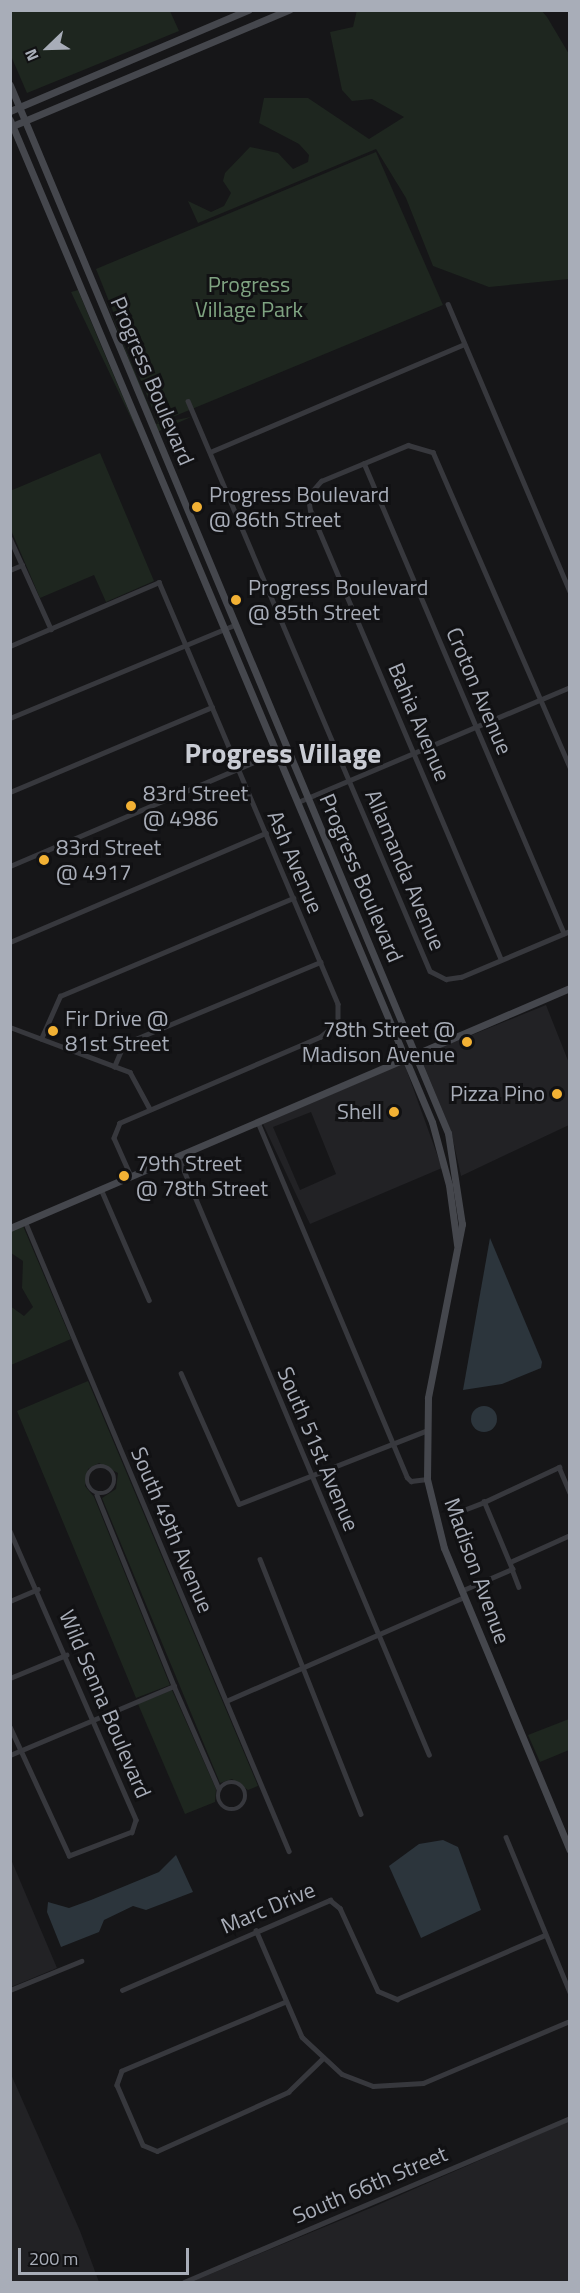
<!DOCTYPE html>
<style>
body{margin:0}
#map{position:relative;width:580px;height:2293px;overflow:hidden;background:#161618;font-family:"Titillium Web",sans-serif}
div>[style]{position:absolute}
.built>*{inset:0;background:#222225}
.green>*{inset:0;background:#1e261f}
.water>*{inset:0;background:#2c353c}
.round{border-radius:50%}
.street>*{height:4.5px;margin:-2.25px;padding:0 2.25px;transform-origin:2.25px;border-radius:2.25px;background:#37383d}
.street>.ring{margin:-2.25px;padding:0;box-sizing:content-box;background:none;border:4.5px solid #37383d;border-radius:50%}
.secondary>*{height:7px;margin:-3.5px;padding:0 3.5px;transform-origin:3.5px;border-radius:3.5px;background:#45474d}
.dots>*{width:16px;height:16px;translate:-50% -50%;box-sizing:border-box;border:3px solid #111113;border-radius:50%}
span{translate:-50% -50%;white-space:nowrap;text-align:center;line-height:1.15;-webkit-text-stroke:6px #111113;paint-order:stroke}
.park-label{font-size:22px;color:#7fa381}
.street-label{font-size:22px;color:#a8adb8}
.poi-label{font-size:22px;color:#a8adb8}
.left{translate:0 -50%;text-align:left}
.right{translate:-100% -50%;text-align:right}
.district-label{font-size:28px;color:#c9ccd4;font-weight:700}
.frame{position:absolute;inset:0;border:12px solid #a8adb8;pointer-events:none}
.north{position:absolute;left:18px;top:18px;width:60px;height:60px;-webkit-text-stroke:4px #111113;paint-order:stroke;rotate:247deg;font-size:16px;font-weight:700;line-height:24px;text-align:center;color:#a8adb8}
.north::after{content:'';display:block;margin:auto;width:21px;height:27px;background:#a8adb8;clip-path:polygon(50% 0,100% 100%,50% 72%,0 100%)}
.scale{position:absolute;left:18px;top:2248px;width:171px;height:27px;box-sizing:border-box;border:3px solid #a8adb8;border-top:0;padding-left:8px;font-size:18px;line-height:21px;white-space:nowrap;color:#a8adb8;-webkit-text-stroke:4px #111113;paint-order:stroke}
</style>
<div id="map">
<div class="built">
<div style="clip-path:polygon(546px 1005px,569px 1063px,569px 1125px,461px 1176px,451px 1131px,420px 1056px)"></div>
<div style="clip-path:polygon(evenodd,404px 1063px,442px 1168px,310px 1224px,263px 1124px,404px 1063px,311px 1112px,336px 1174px,300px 1190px,273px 1127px,311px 1112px)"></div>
<div style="clip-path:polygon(10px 1857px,57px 1968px,11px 1987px,10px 1987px)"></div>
<div style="clip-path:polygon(10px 2072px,80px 2231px,99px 2282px,11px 2282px)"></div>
<div style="clip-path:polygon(569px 2121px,569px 2282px,191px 2282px,373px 2207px)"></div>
</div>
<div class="green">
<div style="clip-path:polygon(357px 10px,541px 10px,547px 17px,569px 54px,569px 279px,489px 287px,433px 266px,406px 198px,376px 149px,198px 223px,188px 201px,211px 212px,224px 206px,231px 193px,223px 181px,225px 173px,250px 147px,278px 153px,293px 169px,308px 162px,309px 155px,299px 144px,259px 123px,264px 98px,308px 98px,369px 139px,404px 117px,372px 99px,352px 101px,342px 90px,330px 32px,353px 27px)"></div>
<div style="clip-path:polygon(10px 11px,170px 11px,179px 31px,27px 93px,11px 56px)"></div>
<div style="clip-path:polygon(376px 152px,443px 305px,158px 423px,96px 269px)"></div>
<div style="clip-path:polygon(99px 283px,156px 424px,191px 417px,157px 432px)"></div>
<div style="clip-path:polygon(78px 290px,99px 341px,141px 439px,71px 292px)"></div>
<div style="clip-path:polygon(100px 453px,154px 581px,106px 602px,94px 575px,40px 598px,11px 530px,10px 491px)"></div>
<div style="clip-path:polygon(23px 1226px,71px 1339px,11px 1365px,10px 1306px,24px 1316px,33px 1307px,22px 1288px,23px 1261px,11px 1253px,11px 1231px)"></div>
<div style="clip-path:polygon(88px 1381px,258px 1786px,248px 1790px,232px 1779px,220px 1783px,102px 1498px,116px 1489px,118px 1473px,99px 1463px,88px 1469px,85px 1486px,94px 1497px,170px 1685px,136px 1698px,17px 1411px)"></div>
<div style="clip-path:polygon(172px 1690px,216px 1789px,215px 1802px,185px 1814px,138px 1704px)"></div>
<div style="clip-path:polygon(569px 1719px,569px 1750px,540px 1762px,528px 1735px)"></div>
</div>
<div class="water">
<div style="clip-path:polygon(490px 1238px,542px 1362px,541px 1368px,502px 1384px,463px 1390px)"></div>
<div class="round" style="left:471px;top:1406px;width:26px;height:26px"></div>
<div style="clip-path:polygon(443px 1840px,458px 1847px,481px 1910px,421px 1938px,389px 1866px,419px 1844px)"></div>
<div style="clip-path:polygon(176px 1855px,193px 1892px,146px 1910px,133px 1906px,104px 1920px,99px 1932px,61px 1947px,47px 1912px,48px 1902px,69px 1908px,91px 1900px,159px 1872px)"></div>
</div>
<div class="street">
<div style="left:448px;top:304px;width:312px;rotate:67deg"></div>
<div style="left:188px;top:401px;width:619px;rotate:67deg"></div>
<div style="left:430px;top:971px;width:18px;rotate:27deg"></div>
<div style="left:446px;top:979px;width:15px;rotate:-8deg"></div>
<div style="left:461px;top:977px;width:118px;rotate:-22.9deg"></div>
<div style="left:210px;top:452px;width:276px;rotate:-23deg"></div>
<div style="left:364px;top:463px;width:511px;rotate:66.95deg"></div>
<div style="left:10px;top:538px;width:100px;rotate:65.7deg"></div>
<div style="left:10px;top:570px;width:13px;rotate:-23deg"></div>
<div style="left:10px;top:646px;width:162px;rotate:-23.2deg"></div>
<div style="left:159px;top:582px;width:458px;rotate:67deg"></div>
<div style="left:338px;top:1004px;width:19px;rotate:90deg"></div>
<div style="left:338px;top:1023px;width:22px;rotate:141deg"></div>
<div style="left:321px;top:1037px;width:219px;rotate:156.8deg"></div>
<div style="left:120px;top:1123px;width:16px;rotate:112deg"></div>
<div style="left:114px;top:1138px;width:42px;rotate:65.9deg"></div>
<div style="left:10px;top:718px;width:243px;rotate:-22.5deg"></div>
<div style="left:10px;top:792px;width:219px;rotate:-22.8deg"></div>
<div style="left:298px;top:802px;width:295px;rotate:-22.9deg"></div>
<div style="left:10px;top:866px;width:301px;rotate:-23.1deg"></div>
<div style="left:10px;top:942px;width:278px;rotate:-23.1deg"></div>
<div style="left:501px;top:960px;width:488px;rotate:-113deg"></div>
<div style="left:310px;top:511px;width:15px;rotate:-98deg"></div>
<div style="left:308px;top:496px;width:20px;rotate:-49deg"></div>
<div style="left:321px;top:481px;width:94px;rotate:-22.5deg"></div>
<div style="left:408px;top:445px;width:26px;rotate:16deg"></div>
<div style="left:433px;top:452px;width:344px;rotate:66.5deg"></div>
<div style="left:10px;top:1027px;width:128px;rotate:20.6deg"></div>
<div style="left:130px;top:1072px;width:42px;rotate:61.6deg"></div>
<div style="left:41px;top:1039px;width:47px;rotate:-66.2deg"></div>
<div style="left:60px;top:996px;width:253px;rotate:-22.8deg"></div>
<div style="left:114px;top:1067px;width:21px;rotate:-67deg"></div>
<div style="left:122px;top:1048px;width:14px;rotate:-36deg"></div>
<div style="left:133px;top:1040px;width:203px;rotate:-22.6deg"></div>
<div style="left:258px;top:1122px;width:385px;rotate:67.2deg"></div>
<div style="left:407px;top:1477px;width:6px;rotate:45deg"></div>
<div style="left:411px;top:1481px;width:16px;rotate:-7deg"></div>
<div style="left:178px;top:1156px;width:649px;rotate:67.23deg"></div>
<div style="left:101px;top:1189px;width:121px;rotate:66.6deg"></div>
<div style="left:25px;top:1221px;width:683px;rotate:67.26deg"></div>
<div style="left:181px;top:1373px;width:143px;rotate:66.1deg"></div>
<div style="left:239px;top:1504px;width:200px;rotate:-21.4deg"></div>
<div class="ring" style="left:87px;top:1466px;width:23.5px;height:23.5px"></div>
<div style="left:97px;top:1495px;width:206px;rotate:68deg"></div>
<div style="left:461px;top:1511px;width:25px;rotate:-21deg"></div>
<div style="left:10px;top:1531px;width:315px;rotate:66.4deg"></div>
<div style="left:136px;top:1820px;width:13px;rotate:108deg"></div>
<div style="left:132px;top:1832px;width:67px;rotate:159.1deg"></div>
<div style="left:69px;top:1856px;width:141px;rotate:-114.7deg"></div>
<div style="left:260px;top:1559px;width:274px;rotate:68.4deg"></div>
<div style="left:510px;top:1562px;width:66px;rotate:-24.2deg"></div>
<div style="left:512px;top:1569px;width:19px;rotate:69deg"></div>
<div style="left:461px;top:1591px;width:56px;rotate:-23.3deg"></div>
<div style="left:512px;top:1569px;width:73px;rotate:-112.7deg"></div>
<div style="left:484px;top:1502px;width:83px;rotate:-25deg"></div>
<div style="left:559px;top:1467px;width:28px;rotate:67deg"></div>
<div style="left:10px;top:1601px;width:30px;rotate:-23deg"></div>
<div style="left:10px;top:1678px;width:61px;rotate:-22.3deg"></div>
<div style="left:226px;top:1701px;width:260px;rotate:-23.6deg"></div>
<div style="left:10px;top:1755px;width:178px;rotate:-22.8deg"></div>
<div style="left:174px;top:1686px;width:112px;rotate:66.4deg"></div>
<div class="ring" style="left:218px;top:1782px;width:23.5px;height:23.5px"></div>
<div style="left:506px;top:1837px;width:168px;rotate:67.6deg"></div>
<div style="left:256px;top:1930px;width:116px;rotate:66.7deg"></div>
<div style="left:302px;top:2037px;width:54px;rotate:42.8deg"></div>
<div style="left:342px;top:2074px;width:33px;rotate:21deg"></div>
<div style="left:373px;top:2086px;width:50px;rotate:-3.4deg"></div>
<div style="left:423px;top:2083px;width:160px;rotate:-22.9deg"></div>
<div style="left:10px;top:1990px;width:77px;rotate:-22.2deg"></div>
<div style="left:122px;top:1990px;width:227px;rotate:-23.4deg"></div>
<div style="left:330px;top:1900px;width:13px;rotate:39deg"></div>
<div style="left:340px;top:1908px;width:91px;rotate:65.4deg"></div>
<div style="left:378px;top:1991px;width:21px;rotate:23deg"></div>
<div style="left:397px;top:1999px;width:161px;rotate:-23.4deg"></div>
<div style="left:286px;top:2002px;width:178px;rotate:157.2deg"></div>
<div style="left:122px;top:2071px;width:15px;rotate:110deg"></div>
<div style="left:117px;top:2085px;width:65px;rotate:66.6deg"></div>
<div style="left:143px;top:2145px;width:15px;rotate:23deg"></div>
<div style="left:157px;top:2151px;width:144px;rotate:-24.2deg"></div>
<div style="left:288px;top:2092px;width:47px;rotate:-44.1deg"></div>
<div style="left:184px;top:2282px;width:419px;rotate:-23deg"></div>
</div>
<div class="secondary">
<div style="left:10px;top:85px;width:1136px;rotate:67.32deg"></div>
<div style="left:448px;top:1133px;width:92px;rotate:81.3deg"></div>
<div style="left:462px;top:1224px;width:177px;rotate:101.1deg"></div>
<div style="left:428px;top:1398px;width:81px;rotate:90.7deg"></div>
<div style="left:427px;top:1479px;width:71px;rotate:76.2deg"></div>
<div style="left:444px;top:1548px;width:327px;rotate:67.4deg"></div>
<div style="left:10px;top:111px;width:259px;rotate:-23deg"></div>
<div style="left:10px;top:120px;width:1087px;rotate:67.16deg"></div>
<div style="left:432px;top:1122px;width:65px;rotate:74.9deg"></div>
<div style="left:449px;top:1185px;width:60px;rotate:82.3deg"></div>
<div style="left:10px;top:127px;width:303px;rotate:-22.8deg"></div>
<div style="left:10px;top:1228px;width:609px;rotate:-23.2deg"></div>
</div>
<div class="dots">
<div style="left:197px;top:507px;background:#f2b134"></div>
<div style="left:236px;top:600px;background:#f2b134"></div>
<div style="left:131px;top:806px;background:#f2b134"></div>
<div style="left:44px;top:860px;background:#f2b134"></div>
<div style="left:53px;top:1031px;background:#f2b134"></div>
<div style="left:467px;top:1042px;background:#f2b134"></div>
<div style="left:557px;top:1094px;background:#f2b134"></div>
<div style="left:394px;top:1112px;background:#f2b134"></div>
<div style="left:124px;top:1176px;background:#f2b134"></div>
</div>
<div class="park-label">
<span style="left:249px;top:297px">Progress<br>Village Park</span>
</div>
<div class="street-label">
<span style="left:152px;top:381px;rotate:67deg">Progress Boulevard</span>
<span style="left:479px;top:691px;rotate:67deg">Croton Avenue</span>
<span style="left:419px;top:722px;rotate:67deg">Bahia Avenue</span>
<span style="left:295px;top:862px;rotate:67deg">Ash Avenue</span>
<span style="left:405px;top:870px;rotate:67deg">Allamanda Avenue</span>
<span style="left:361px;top:878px;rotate:67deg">Progress Boulevard</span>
<span style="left:318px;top:1449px;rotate:67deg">South 51st Avenue</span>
<span style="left:172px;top:1530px;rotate:67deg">South 49th Avenue</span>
<span style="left:477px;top:1571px;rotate:70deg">Madison Avenue</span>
<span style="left:105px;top:1704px;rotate:67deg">Wild Senna Boulevard</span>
<span style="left:268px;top:1908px;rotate:-23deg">Marc Drive</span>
<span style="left:370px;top:2185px;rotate:-23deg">South 66th Street</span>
</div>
<div class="poi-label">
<span class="left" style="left:209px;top:507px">Progress Boulevard<br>@ 86th Street</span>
<span class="left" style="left:248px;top:600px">Progress Boulevard<br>@ 85th Street</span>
<span class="left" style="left:143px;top:806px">83rd Street<br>@ 4986</span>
<span class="left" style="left:56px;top:860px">83rd Street<br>@ 4917</span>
<span class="left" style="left:65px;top:1031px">Fir Drive @<br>81st Street</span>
<span class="right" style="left:455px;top:1042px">78th Street @<br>Madison Avenue</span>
<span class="right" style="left:545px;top:1094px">Pizza Pino</span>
<span class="right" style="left:382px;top:1112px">Shell</span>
<span class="left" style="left:136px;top:1176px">79th Street<br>@ 78th Street</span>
</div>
<div class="district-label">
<span style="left:283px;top:753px">Progress Village</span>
</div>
<div class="frame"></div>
<div class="north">N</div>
<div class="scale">200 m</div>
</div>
